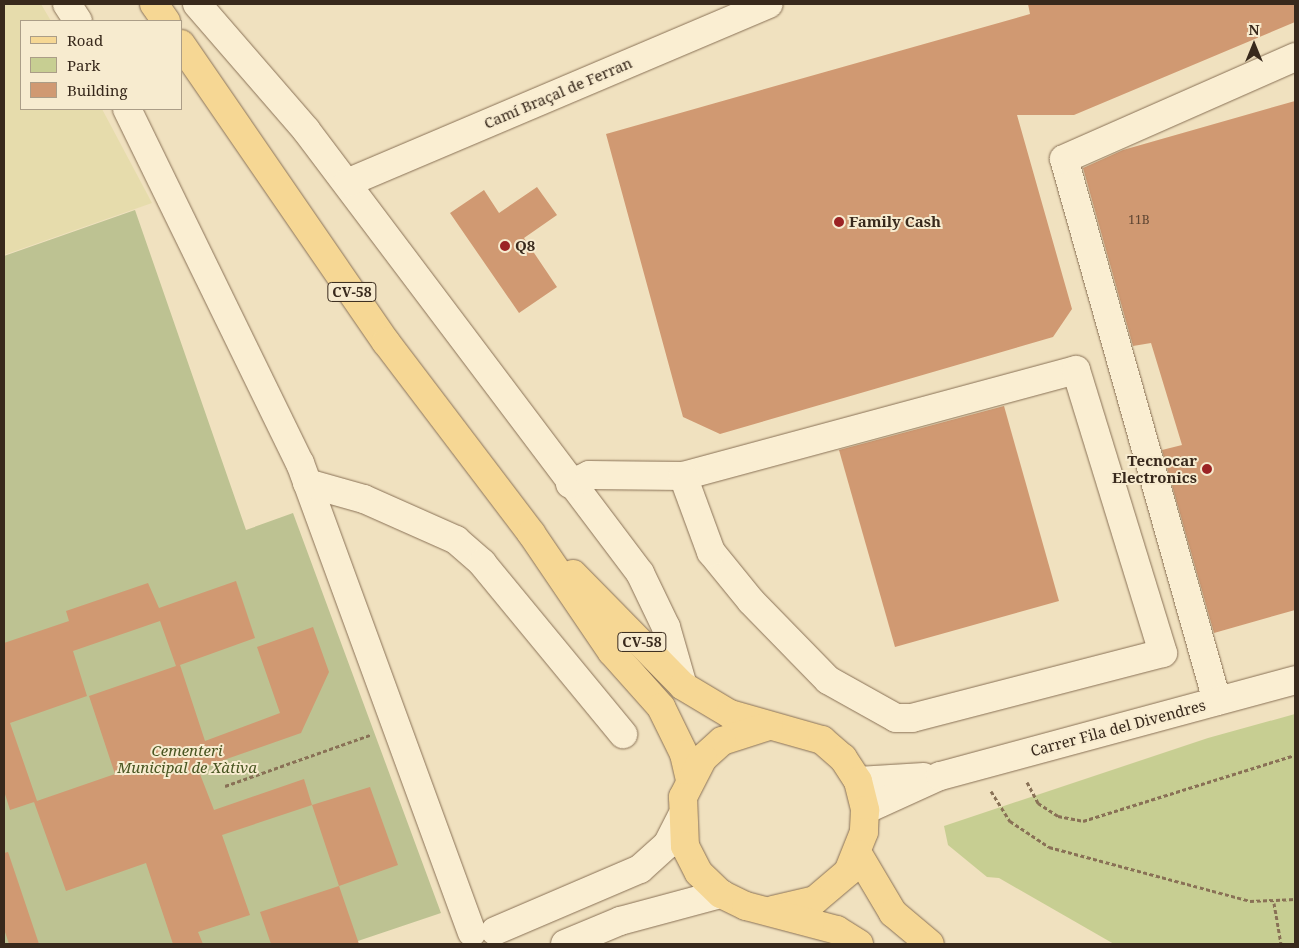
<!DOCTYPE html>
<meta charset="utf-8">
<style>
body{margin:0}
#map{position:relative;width:1299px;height:948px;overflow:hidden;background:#f0e1bf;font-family:"Noto Serif",serif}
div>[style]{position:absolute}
.farmland>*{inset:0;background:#e6dcac}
.green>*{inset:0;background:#c7ce92}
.cemetery>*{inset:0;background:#bdc292}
.building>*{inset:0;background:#d09972}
.path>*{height:3px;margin-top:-1.5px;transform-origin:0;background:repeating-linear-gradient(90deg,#897156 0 4px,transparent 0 6.5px)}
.roads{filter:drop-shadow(0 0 1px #897156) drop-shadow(0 0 1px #897156)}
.minor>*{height:28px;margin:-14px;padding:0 14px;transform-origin:14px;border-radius:14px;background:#faeed2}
.major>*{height:28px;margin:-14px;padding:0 14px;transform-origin:14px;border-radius:14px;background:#f6d794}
.dots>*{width:14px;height:14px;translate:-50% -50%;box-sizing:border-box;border:2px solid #f7ebcf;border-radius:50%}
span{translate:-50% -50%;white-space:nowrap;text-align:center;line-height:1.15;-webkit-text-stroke:4px #f7ebcf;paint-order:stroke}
.number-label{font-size:12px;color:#5e4532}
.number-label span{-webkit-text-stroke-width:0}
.shield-label span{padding:1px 4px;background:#f7ebcf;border:1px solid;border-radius:4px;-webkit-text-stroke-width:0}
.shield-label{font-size:14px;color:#38291c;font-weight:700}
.street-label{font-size:15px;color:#38291c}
.poi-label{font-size:15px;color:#38291c;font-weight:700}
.left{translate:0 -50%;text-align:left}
.right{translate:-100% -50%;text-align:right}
.park-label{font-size:15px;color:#485521;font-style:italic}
.frame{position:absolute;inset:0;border:5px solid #38291c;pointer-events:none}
.legend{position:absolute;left:20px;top:20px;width:162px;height:90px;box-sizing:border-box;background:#f7ebcf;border:1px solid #ab9d87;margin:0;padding:6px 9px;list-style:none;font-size:15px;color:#38291c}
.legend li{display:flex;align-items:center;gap:10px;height:25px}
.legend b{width:25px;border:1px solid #ab9d87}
.north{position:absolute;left:1229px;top:20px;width:50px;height:50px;-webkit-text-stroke:4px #f7ebcf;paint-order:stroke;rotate:0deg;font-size:14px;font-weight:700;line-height:20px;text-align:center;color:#38291c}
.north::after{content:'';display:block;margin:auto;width:18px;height:22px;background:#38291c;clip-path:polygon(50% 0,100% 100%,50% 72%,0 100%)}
</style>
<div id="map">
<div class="farmland">
<div style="clip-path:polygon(4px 4px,41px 4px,51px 21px,21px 21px,21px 109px,102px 109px,152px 203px,4px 255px)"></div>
</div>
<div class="green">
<div style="clip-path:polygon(1295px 714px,1295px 944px,1114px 944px,999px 878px,987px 877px,948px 845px,944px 826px,1208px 738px)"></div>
</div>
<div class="cemetery">
<div style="clip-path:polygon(135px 210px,246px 530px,293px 513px,441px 913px,349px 944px,4px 944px,4px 256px)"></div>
</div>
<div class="building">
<div style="clip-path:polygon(1028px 4px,1295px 4px,1295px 22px,1074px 115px,1017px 115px,1072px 309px,1053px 337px,720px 434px,683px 417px,606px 134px,1030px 14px)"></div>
<div style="clip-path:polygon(1295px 101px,1295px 610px,1214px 633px,1162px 450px,1182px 445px,1151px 343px,1133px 346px,1083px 168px,1123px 150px)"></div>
<div style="clip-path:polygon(537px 187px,557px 215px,524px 238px,557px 287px,519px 313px,450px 213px,484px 190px,499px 213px)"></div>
<div style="clip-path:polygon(1004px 406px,1059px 601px,895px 647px,839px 450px)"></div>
<div style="clip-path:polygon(236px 581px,255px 638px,180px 665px,205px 741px,280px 713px,257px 647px,313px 627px,329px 672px,301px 733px,198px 769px,214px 810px,304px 779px,312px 805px,222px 835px,250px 915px,198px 932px,203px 944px,173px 944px,146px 863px,66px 891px,34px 802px,115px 774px,89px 696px,176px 666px,160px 621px,73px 651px,87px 696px,10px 723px,37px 801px,10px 810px,4px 791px,4px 643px,69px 621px,66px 611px,148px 583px,159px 608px)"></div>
<div style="clip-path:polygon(370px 787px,398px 865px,339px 886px,312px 805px)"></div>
<div style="clip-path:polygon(8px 852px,39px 944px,9px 944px,4px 929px,4px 853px)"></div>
<div style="clip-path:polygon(339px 886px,359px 944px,271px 944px,260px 912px)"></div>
</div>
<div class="path">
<div style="left:1027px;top:782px;width:24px;rotate:62deg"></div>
<div style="left:1038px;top:803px;width:24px;rotate:33deg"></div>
<div style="left:1058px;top:816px;width:25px;rotate:11deg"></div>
<div style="left:1083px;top:821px;width:222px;rotate:-17.3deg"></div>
<div style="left:225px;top:786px;width:154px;rotate:-19.4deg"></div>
<div style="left:991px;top:791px;width:36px;rotate:58deg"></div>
<div style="left:1010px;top:821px;width:47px;rotate:33.7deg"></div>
<div style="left:1049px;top:847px;width:208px;rotate:15deg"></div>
<div style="left:1250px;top:901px;width:45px;rotate:-2.5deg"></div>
<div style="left:1274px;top:903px;width:42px;rotate:80.3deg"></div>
</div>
<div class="roads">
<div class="minor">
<div style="left:67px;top:4px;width:20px;rotate:57deg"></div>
<div style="left:197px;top:4px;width:167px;rotate:49.1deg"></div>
<div style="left:306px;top:130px;width:555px;rotate:52.99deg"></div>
<div style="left:640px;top:573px;width:60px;rotate:64.3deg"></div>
<div style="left:666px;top:627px;width:61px;rotate:73.9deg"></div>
<div style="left:127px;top:109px;width:394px;rotate:64deg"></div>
<div style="left:300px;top:463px;width:500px;rotate:69.9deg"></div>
<div style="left:347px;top:183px;width:458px;rotate:-23deg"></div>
<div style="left:307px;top:483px;width:59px;rotate:15.7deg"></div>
<div style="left:364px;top:499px;width:101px;rotate:24deg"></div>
<div style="left:456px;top:540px;width:35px;rotate:41deg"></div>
<div style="left:482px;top:563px;width:222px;rotate:50.5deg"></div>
<div style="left:570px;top:484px;width:21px;rotate:-25deg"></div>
<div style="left:589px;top:475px;width:94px;rotate:0.6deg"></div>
<div style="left:683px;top:476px;width:407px;rotate:-15.1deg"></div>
<div style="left:1076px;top:370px;width:296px;rotate:72.9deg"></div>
<div style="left:1163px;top:653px;width:259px;rotate:165.5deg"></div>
<div style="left:912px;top:718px;width:16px;rotate:180deg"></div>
<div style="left:896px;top:718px;width:78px;rotate:-150.8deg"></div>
<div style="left:828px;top:680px;width:110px;rotate:-134.3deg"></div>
<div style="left:751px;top:601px;width:63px;rotate:-129.2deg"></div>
<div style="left:711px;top:552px;width:81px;rotate:-110.2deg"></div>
<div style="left:1217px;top:701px;width:563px;rotate:-105.76deg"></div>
<div style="left:1064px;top:159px;width:253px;rotate:-23.8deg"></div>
<div style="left:858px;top:781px;width:66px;rotate:-3.5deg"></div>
<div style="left:865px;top:810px;width:82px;rotate:-24.4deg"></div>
<div style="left:940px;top:776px;width:368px;rotate:-15.1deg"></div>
<div style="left:495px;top:931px;width:158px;rotate:-23.2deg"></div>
<div style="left:640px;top:869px;width:36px;rotate:-42deg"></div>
<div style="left:667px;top:845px;width:31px;rotate:-63deg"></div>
<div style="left:565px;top:944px;width:60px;rotate:-22.7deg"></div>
<div style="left:620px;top:921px;width:105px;rotate:-15deg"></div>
</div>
<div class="major">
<div style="left:154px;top:4px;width:21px;rotate:55deg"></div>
<div style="left:181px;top:44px;width:362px;rotate:55.5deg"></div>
<div style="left:386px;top:342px;width:240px;rotate:52.8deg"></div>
<div style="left:531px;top:533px;width:144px;rotate:55.8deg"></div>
<div style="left:612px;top:652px;width:74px;rotate:48.3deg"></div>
<div style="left:661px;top:707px;width:52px;rotate:63.9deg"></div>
<div style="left:684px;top:754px;width:26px;rotate:77deg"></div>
<div style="left:573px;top:574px;width:157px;rotate:45.5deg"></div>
<div style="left:683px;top:686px;width:55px;rotate:30.8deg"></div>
<div style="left:730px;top:714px;width:96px;rotate:15.8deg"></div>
<div style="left:822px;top:740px;width:28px;rotate:41deg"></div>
<div style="left:843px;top:758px;width:27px;rotate:57deg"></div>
<div style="left:858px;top:781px;width:30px;rotate:76deg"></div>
<div style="left:865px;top:810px;width:22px;rotate:93deg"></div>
<div style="left:864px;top:832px;width:43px;rotate:111.8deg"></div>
<div style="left:848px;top:872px;width:43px;rotate:139.7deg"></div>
<div style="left:815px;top:900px;width:43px;rotate:166.6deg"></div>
<div style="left:769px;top:726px;width:49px;rotate:162.3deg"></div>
<div style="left:722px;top:741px;width:25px;rotate:138deg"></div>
<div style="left:703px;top:758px;width:44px;rotate:117.1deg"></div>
<div style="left:683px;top:797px;width:49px;rotate:87.7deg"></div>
<div style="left:685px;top:846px;width:30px;rotate:63deg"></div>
<div style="left:699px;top:873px;width:30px;rotate:44deg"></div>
<div style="left:721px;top:894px;width:28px;rotate:26deg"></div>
<div style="left:746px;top:906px;width:94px;rotate:14.8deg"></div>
<div style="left:837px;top:930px;width:26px;rotate:32deg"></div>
<div style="left:858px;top:854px;width:69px;rotate:59.3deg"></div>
<div style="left:893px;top:913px;width:48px;rotate:40deg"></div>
</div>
</div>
<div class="dots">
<div style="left:839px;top:222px;background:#9b2324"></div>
<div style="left:505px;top:246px;background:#9b2324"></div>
<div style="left:1207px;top:469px;background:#9b2324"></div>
</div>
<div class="number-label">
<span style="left:1139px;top:220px">11B</span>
</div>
<div class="shield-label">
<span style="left:352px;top:292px">CV-58</span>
<span style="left:642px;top:642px">CV-58</span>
</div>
<div class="street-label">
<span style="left:558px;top:93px;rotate:-23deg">Camí Braçal de Ferran</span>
<span style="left:1118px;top:728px;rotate:-15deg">Carrer Fila del Divendres</span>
</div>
<div class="poi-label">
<span class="left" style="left:849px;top:222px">Family Cash</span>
<span class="left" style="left:515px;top:246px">Q8</span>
<span class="right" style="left:1197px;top:469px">Tecnocar<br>Electronics</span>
</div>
<div class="park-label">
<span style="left:187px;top:759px">Cementeri<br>Municipal de Xàtiva</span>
</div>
<div class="frame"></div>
<ul class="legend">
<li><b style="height:6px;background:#f6d794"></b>Road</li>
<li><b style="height:14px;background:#c7ce92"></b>Park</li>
<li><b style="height:14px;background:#d09972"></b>Building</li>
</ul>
<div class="north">N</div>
</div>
